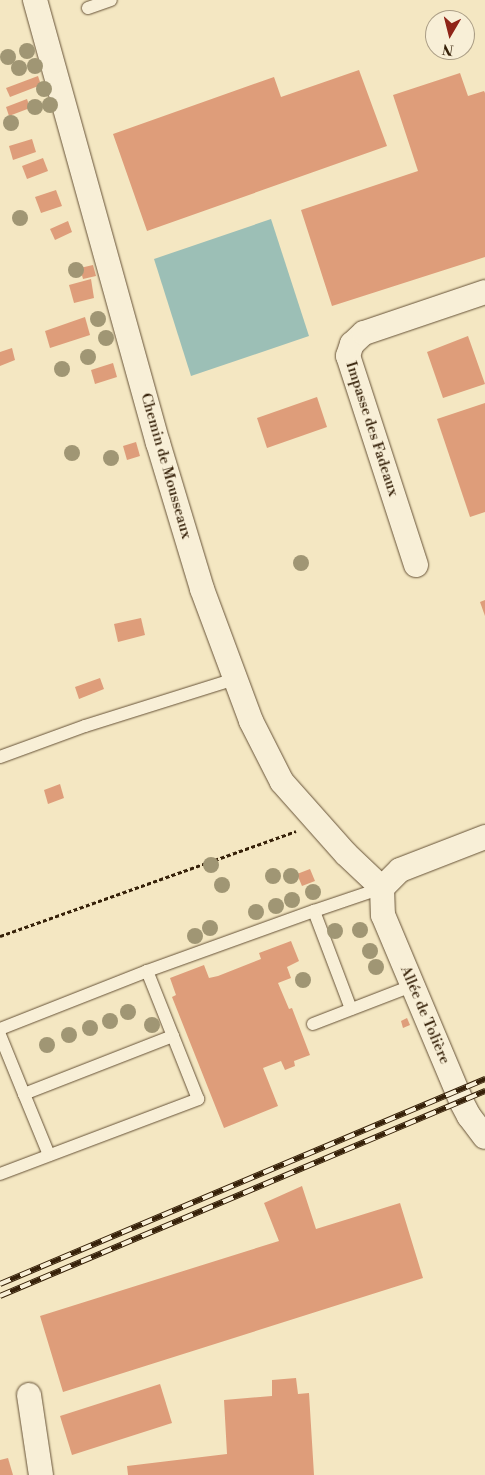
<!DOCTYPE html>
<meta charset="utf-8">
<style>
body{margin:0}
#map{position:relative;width:485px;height:1475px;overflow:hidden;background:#f4e7c2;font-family:"Libre Bodoni",serif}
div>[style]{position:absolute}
.water>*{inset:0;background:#9cbfb6}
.building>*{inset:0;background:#de9d7a}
.path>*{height:3px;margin-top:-1.5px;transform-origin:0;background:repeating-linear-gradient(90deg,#362109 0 4px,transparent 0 6.5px)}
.roads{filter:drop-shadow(0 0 1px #665237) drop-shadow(0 0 1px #665237)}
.service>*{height:12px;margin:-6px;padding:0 6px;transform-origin:6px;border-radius:6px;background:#f8efd7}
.minor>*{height:24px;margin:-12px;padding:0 12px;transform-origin:12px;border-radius:12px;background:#f8efd7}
.rail>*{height:5.5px;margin-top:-2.75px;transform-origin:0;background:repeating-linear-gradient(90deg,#f8efd7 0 11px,#362109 0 22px);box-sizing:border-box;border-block:1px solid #362109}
.trees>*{width:16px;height:16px;margin:-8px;border-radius:50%;background:#a09674}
span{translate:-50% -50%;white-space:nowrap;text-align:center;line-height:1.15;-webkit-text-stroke:4px #f8efd7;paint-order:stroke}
.street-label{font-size:15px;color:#362109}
.north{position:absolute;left:425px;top:10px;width:50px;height:50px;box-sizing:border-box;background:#f8efd7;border:1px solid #aa9d85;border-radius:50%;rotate:188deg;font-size:14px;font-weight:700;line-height:20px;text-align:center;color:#362109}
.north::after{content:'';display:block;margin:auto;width:18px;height:22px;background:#8f2418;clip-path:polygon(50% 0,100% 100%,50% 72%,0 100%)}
</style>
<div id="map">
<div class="water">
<div style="clip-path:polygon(271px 219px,309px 336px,191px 376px,154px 259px)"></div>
</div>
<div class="building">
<div style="clip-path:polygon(359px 70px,387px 146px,147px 231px,113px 134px,274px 77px,281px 97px)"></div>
<div style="clip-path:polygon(460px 73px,468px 96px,484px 91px,485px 93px,485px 257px,332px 306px,301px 210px,418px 171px,393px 95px)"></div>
<div style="clip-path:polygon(38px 76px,41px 85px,10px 97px,6px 88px)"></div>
<div style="clip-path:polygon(27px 99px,30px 108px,9px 116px,6px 107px)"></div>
<div style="clip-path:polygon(32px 139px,36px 152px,13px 160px,9px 146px)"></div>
<div style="clip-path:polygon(43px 158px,48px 171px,27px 179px,22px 166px)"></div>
<div style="clip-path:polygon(56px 190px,62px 206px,41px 213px,35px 197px)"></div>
<div style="clip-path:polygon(68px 221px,72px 232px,55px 240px,50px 229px)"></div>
<div style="clip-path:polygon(93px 265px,96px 276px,83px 279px,80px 268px)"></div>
<div style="clip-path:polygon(91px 279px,94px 298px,74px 303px,69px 285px)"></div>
<div style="clip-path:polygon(85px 317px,90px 335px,50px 348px,45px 331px)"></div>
<div style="clip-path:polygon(468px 336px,485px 384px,443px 398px,427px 352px)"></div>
<div style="clip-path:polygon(12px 348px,15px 360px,0 366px,0 352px)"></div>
<div style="clip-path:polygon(113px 363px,117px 377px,95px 384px,91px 370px)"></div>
<div style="clip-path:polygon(317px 397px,327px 427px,267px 448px,257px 418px)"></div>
<div style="clip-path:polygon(485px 403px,485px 512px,470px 517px,437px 419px)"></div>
<div style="clip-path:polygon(136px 442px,140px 456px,127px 460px,123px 446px)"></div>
<div style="clip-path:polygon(485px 600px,485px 616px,480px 602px)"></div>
<div style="clip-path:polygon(141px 618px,145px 635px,118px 642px,114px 624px)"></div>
<div style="clip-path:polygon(100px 678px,104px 689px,79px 699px,75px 687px)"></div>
<div style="clip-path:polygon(60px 784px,64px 798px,48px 804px,44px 790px)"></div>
<div style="clip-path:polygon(310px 869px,315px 881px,302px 886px,297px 874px)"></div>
<div style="clip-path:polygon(291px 941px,299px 961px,287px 967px,291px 978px,278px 983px,289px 1009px,292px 1008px,310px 1055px,294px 1061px,295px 1066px,285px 1070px,281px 1061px,263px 1068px,278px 1106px,224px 1128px,172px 997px,176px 995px,170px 978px,204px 965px,209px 978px,218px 976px,261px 959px,259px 953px)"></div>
<div style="clip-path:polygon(407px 1018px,410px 1025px,403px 1028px,401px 1021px)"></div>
<div style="clip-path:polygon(302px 1186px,316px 1229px,400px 1203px,423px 1278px,63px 1392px,40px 1316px,279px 1241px,264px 1203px)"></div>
<div style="clip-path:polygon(296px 1378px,298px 1394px,309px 1393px,314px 1475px,128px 1475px,127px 1466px,227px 1454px,224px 1400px,272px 1396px,272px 1380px)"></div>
<div style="clip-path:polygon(160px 1384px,172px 1423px,72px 1455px,60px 1416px)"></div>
<div style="clip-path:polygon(8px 1458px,13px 1475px,0 1475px,0 1460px)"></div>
</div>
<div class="path">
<div style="left:0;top:936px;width:314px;rotate:-19.5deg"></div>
</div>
<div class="roads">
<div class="service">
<div style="left:88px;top:8px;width:24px;rotate:-19deg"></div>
<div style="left:0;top:757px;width:90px;rotate:-20deg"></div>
<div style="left:85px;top:726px;width:157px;rotate:-17.4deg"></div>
<div style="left:351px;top:1009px;width:105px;rotate:-110.7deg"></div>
<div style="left:314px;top:911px;width:72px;rotate:-18.7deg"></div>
<div style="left:313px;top:1024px;width:108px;rotate:-21.1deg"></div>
<div style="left:0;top:1029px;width:158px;rotate:-21.5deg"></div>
<div style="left:0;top:1035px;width:64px;rotate:67.9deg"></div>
<div style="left:24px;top:1094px;width:160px;rotate:-21.3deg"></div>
<div style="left:24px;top:1094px;width:66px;rotate:67.7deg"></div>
<div style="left:0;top:1174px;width:212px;rotate:-20.7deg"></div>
<div style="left:198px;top:1099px;width:138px;rotate:-111.7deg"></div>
<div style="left:147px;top:971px;width:177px;rotate:-19.8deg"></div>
</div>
<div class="minor">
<div style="left:35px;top:0;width:460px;rotate:74.5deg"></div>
<div style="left:158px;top:443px;width:152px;rotate:73.2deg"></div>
<div style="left:202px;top:589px;width:141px;rotate:69.6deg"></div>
<div style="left:251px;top:721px;width:68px;rotate:63.1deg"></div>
<div style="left:282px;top:782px;width:96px;rotate:48.4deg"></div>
<div style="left:346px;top:854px;width:50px;rotate:43.4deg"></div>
<div style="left:416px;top:565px;width:220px;rotate:-108deg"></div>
<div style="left:348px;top:356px;width:13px;rotate:-72deg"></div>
<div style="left:352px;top:344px;width:16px;rotate:-43deg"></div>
<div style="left:364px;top:333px;width:128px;rotate:-18.7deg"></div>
<div style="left:382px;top:888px;width:27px;rotate:88deg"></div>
<div style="left:383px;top:915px;width:202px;rotate:67.2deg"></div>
<div style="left:461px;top:1101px;width:17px;rotate:62deg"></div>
<div style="left:469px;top:1116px;width:26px;rotate:53deg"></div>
<div style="left:382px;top:888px;width:25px;rotate:-45deg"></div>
<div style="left:400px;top:870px;width:91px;rotate:-21.2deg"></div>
<div style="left:29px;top:1395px;width:81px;rotate:81.5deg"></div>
</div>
</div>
<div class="rail">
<div style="left:0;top:1284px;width:527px;rotate:-22.91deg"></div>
<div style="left:0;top:1296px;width:527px;rotate:-22.91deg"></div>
</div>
<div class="trees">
<div style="left:27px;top:51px"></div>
<div style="left:8px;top:57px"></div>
<div style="left:35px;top:66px"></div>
<div style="left:19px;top:68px"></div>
<div style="left:44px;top:89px"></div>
<div style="left:50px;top:105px"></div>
<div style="left:35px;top:107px"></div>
<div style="left:11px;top:123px"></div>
<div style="left:20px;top:218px"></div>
<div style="left:76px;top:270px"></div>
<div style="left:98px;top:319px"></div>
<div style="left:106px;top:338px"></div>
<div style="left:88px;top:357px"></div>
<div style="left:62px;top:369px"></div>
<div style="left:72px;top:453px"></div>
<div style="left:111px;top:458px"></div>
<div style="left:301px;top:563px"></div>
<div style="left:211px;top:865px"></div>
<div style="left:273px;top:876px"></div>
<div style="left:291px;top:876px"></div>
<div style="left:222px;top:885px"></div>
<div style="left:313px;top:892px"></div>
<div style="left:292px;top:900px"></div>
<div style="left:276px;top:906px"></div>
<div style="left:256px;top:912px"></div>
<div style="left:210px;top:928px"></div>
<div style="left:360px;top:930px"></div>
<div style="left:335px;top:931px"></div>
<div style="left:195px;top:936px"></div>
<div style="left:370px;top:951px"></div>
<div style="left:376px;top:967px"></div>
<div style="left:303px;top:980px"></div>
<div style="left:128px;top:1012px"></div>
<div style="left:110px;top:1021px"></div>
<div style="left:152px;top:1025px"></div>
<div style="left:90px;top:1028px"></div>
<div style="left:69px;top:1035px"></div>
<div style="left:47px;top:1045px"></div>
</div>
<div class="street-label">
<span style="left:372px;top:429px;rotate:72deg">Impasse des Fadeaux</span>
<span style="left:166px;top:466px;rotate:74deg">Chemin de Mousseaux</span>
<span style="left:425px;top:1015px;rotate:67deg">Allée de Tolière</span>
</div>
<div class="north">N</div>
</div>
